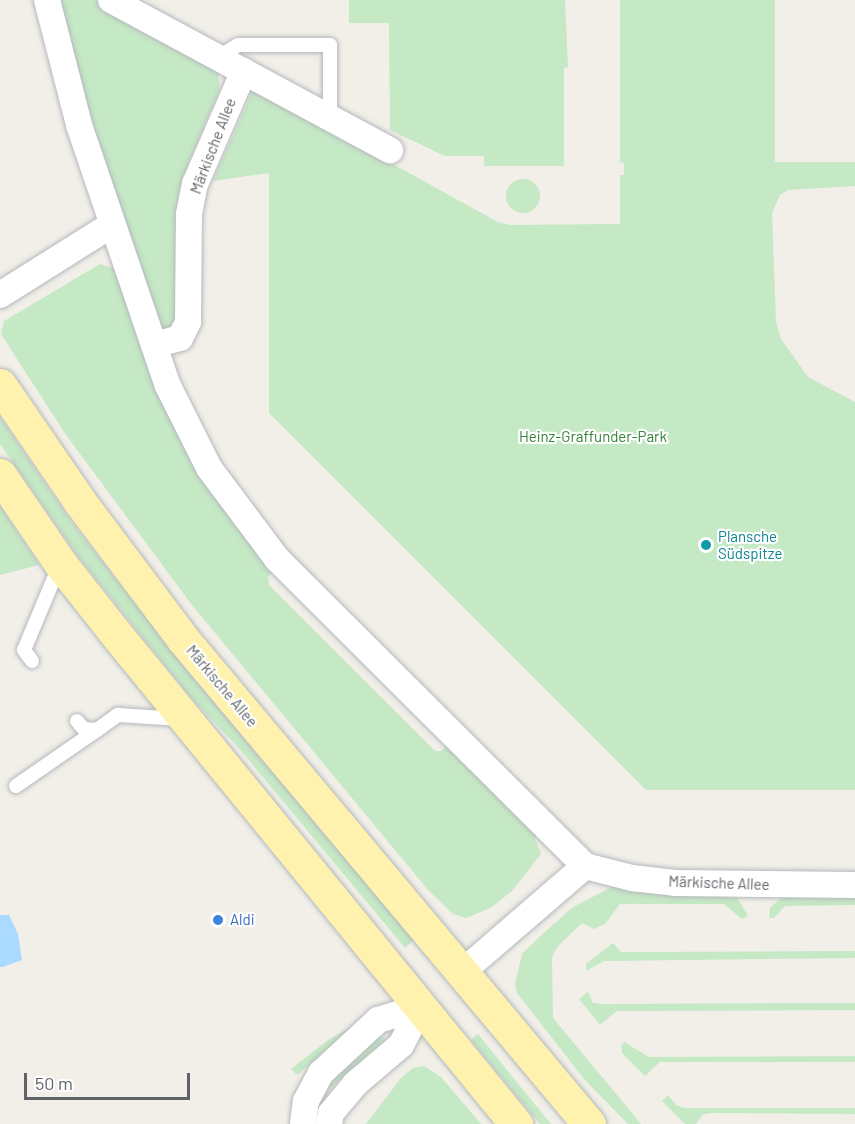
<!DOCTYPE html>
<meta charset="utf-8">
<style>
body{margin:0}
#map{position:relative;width:855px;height:1124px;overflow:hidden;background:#f1efe8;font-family:Barlow,sans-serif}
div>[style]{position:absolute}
.green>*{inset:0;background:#c5e8c5}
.round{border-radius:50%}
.water>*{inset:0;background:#aadaff}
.roads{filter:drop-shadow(0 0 2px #b5b8bc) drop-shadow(0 0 2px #b5b8bc)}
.service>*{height:14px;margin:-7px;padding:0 7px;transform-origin:7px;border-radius:7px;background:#fff}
.minor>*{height:26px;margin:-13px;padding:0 13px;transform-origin:13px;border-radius:13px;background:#fff}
.primary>*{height:33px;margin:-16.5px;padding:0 16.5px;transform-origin:16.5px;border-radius:16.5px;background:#fff2af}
.dots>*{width:16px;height:16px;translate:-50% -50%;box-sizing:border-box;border:3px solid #fff;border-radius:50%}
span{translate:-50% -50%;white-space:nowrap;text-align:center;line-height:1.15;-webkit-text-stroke:4.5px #fff;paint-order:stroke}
.street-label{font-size:15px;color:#5f6368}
.park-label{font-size:15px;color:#348238}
.culture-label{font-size:15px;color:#0d838f}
.left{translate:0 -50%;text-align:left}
.shop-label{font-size:15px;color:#366cbe}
.scale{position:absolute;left:24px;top:1073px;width:166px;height:27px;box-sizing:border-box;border:3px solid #5f6368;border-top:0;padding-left:8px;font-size:18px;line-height:21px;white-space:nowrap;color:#5f6368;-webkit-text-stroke:4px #fff;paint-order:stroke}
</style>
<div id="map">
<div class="green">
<div style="clip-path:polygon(56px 0,95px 0,213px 65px,218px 73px,220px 89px,188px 164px,192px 169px,182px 313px,169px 330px,160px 327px,81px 105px)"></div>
<div style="clip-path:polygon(349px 0,565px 0,568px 67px,564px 68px,564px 166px,484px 166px,484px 156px,445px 156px,390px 130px,389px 23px,349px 23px)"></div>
<div style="clip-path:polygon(620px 0,775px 0,775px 162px,855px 162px,855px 186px,788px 190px,780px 195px,772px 213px,776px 322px,781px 339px,808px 377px,855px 402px,855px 790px,646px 790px,269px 413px,269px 173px,213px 181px,252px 92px,260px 91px,498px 222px,509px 225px,620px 224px,620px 175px,624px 175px,624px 163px,620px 162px)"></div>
<div class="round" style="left:506px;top:179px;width:34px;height:34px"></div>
<div style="clip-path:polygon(100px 264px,117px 270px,277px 569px,268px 576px,269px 585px,435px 751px,441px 751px,449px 743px,539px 833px,535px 839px,541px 854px,512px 891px,492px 907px,466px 918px,453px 914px,429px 891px,192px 605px,66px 435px,1px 334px,4px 321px)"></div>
<div style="clip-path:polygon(0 417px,70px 520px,189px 673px,415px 939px,405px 948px,237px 746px,193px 700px,78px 556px,0 444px)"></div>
<div style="clip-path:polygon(0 506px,39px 565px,0 575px)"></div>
<div style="clip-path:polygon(616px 885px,736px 896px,748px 916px,742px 919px,724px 904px,620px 904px,605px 924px,594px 929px,582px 923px,557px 947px,552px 957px,553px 1018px,641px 1124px,628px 1124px,584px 1079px,517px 993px,515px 984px,522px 954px,547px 930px,573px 907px)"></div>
<div style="clip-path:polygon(786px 894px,855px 894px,855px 905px,785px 906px,774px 918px,769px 918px,770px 908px)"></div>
<div style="clip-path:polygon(613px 943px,621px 952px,855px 951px,855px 958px,604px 961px,586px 971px,586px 964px)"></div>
<div style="clip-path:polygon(588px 992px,593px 1003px,603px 1004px,855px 1003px,855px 1010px,617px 1011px,600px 1025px,579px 999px)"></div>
<div style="clip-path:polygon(355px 1025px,297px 1075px,291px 1069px,328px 1040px)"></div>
<div style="clip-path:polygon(378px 1033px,387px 1042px,323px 1094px,319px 1089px)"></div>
<div style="clip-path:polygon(478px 1034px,528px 1096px,551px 1124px,540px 1124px,471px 1040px)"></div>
<div style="clip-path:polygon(624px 1042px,649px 1057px,855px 1056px,855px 1062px,660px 1062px,645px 1076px,622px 1053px,621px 1046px)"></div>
<div style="clip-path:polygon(424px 1066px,441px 1077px,481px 1124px,366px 1124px,401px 1078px,413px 1068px)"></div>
<div style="clip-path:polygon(668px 1095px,676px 1105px,684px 1108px,855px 1108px,855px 1114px,710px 1113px,702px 1115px,696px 1124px,685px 1124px,662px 1101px)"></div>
</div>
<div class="water">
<div style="clip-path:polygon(0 915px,9px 915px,18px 934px,22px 960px,3px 967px,0 967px)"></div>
</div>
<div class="roads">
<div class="service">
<div style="left:218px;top:57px;width:23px;rotate:-31deg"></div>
<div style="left:238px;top:45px;width:92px"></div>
<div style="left:330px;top:45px;width:74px;rotate:90deg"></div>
<div style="left:32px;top:661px;width:14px;rotate:-126deg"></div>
<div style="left:24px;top:650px;width:93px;rotate:-67.3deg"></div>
<div style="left:77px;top:721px;width:11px;rotate:49deg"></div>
<div style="left:84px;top:729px;width:13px;rotate:4deg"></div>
<div style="left:97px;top:730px;width:26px;rotate:-36deg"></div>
<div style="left:118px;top:715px;width:63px;rotate:3.6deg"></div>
<div style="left:16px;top:786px;width:98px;rotate:-34.7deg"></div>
</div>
<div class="minor">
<div style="left:47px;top:0;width:129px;rotate:75.6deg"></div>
<div style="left:79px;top:125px;width:274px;rotate:71.2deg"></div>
<div style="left:167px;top:384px;width:94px;rotate:63.4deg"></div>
<div style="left:209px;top:468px;width:114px;rotate:53.2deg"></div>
<div style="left:277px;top:559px;width:435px;rotate:44.9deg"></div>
<div style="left:585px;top:866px;width:49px;rotate:14.3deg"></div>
<div style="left:632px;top:878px;width:43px;rotate:6.6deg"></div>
<div style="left:675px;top:883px;width:180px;rotate:0.6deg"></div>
<div style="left:111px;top:0;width:317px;rotate:28.3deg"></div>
<div style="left:0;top:295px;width:131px;rotate:-32.2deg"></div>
<div style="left:154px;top:345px;width:27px;rotate:-15deg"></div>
<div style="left:180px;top:338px;width:18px;rotate:-63deg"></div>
<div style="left:188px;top:322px;width:108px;rotate:-89.5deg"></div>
<div style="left:189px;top:214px;width:31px;rotate:-79deg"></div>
<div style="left:195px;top:184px;width:123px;rotate:-66.6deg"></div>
<div style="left:461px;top:973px;width:164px;rotate:-40.8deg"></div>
<div style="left:303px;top:1124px;width:23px;rotate:-83deg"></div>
<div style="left:306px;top:1101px;width:32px;rotate:-62deg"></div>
<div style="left:321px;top:1073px;width:78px;rotate:-42.9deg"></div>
<div style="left:378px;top:1020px;width:45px;rotate:-16.8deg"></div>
<div style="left:329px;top:1124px;width:11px;rotate:-80deg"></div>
<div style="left:331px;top:1113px;width:38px;rotate:-50deg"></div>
<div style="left:355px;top:1084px;width:60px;rotate:-40.3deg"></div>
<div style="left:401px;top:1045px;width:43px;rotate:-62.2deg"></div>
</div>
<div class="primary">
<div style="left:0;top:385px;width:142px;rotate:55.6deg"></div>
<div style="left:80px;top:502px;width:170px;rotate:53.1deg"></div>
<div style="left:182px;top:638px;width:634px;rotate:50.06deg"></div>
<div style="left:0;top:475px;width:107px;rotate:55.7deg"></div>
<div style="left:60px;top:563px;width:90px;rotate:51.7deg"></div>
<div style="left:116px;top:634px;width:633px;rotate:50.77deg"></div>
</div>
</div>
<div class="dots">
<div style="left:706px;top:545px;background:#0f9aa8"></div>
<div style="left:218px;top:920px;background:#3f7fe0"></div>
</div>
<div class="street-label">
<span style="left:213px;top:146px;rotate:-69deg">Märkische Allee</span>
<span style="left:222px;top:686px;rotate:50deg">Märkische Allee</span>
<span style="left:719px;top:883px;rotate:2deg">Märkische Allee</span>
</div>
<div class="park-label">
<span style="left:593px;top:437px">Heinz-Graffunder-Park</span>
</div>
<div class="culture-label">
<span class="left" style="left:718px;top:545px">Plansche<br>Südspitze</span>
</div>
<div class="shop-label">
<span class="left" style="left:230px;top:920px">Aldi</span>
</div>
<div class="scale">50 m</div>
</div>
